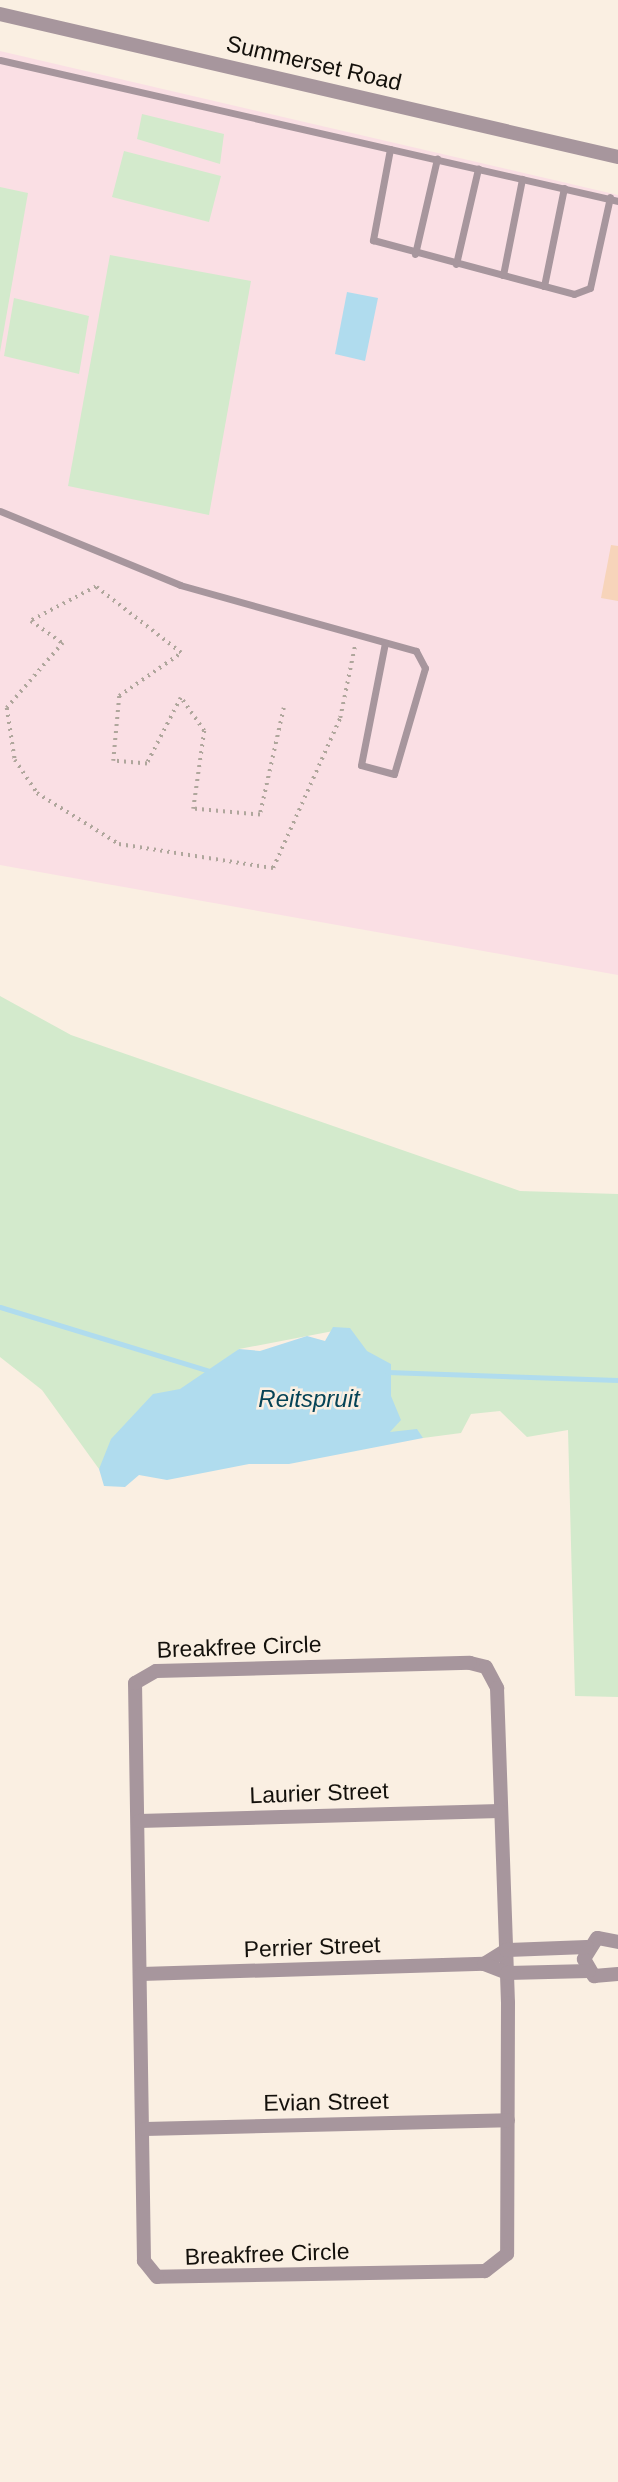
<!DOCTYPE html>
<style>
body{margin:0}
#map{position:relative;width:618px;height:2482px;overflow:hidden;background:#faefe2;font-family:Helvetica,sans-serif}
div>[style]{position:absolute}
.education>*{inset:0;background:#fadfe4}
.green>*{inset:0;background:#d3eacc}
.water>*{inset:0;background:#b0dcee}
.stream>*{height:5px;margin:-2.5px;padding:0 2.5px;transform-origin:2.5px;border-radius:2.5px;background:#b0dcee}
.building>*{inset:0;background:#f7d4ba}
.path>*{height:3.5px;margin-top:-1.75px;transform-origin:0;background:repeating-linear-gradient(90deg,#afa69c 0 2px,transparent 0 7px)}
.service>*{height:7px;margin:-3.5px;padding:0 3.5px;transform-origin:3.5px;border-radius:3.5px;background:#a7969d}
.minor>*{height:14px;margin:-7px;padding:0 7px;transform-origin:7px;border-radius:7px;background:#a7969d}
span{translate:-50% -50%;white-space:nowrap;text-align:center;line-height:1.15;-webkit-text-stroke:5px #faefe2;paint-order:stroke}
.street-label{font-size:23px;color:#13100b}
.water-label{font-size:24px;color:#054356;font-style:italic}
</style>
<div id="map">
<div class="education">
<div style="clip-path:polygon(0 51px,618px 195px,618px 975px,0 865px)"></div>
</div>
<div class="green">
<div style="clip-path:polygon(142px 114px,224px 134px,220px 164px,137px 139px)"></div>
<div style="clip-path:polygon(124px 151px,221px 176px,209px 222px,112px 197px)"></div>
<div style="clip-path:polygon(0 187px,28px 193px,0 352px)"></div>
<div style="clip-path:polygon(110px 255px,251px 281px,209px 515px,68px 486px)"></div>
<div style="clip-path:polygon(14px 298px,89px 316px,79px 374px,4px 356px)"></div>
<div style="clip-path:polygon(0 996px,71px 1035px,520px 1191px,618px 1194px,618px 1697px,575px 1696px,568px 1430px,527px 1437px,500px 1411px,471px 1414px,461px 1433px,423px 1438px,389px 1432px,349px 1328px,239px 1349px,99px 1469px,42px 1390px,0 1357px)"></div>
</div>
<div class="water">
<div style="clip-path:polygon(347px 292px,378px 298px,365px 361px,335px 354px)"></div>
<div style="clip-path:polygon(333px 1327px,350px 1328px,367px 1351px,391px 1364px,391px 1396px,401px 1420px,390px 1432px,417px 1429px,423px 1438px,289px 1464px,249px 1464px,167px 1480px,139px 1475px,125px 1487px,104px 1486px,99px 1469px,111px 1439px,153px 1394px,180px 1389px,239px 1349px,260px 1351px,307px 1336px,325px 1341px)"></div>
</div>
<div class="stream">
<div style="left:0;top:1307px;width:223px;rotate:17deg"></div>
<div style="left:387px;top:1372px;width:231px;rotate:2deg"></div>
</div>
<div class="building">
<div style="clip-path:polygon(611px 545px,618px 546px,618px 601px,601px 598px)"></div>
</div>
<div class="path">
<div style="left:284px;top:708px;width:110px;rotate:102.6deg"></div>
<div style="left:260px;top:815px;width:67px;rotate:-174.9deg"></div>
<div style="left:193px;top:809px;width:79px;rotate:-82deg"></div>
<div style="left:204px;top:731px;width:40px;rotate:-124.9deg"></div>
<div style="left:181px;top:698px;width:74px;rotate:117.3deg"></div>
<div style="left:147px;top:764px;width:34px;rotate:-175deg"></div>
<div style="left:113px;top:761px;width:65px;rotate:-84.7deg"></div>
<div style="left:119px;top:696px;width:75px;rotate:-34.7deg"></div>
<div style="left:181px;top:653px;width:108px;rotate:-142.2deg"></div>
<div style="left:96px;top:587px;width:73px;rotate:152.4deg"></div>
<div style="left:31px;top:621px;width:39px;rotate:35deg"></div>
<div style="left:63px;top:643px;width:86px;rotate:130.7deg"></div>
<div style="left:7px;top:708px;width:53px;rotate:81.3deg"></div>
<div style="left:15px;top:760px;width:40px;rotate:56deg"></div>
<div style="left:37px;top:793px;width:97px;rotate:31.9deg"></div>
<div style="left:119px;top:844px;width:156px;rotate:8.9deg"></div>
<div style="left:273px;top:868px;width:164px;rotate:-65.9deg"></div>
<div style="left:340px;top:718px;width:75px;rotate:-78.4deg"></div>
</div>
<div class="service">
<div style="left:0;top:60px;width:634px;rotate:12.85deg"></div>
<div style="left:390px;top:149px;width:93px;rotate:100.6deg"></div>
<div style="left:373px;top:240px;width:208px;rotate:15deg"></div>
<div style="left:574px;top:294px;width:17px;rotate:-21deg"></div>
<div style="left:590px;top:288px;width:93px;rotate:-77.6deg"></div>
<div style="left:415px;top:254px;width:98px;rotate:-77deg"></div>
<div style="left:456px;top:264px;width:98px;rotate:-77deg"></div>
<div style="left:503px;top:275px;width:98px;rotate:-78.8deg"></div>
<div style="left:544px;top:286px;width:100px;rotate:-78.5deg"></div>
<div style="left:0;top:511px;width:195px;rotate:22.3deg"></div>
<div style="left:180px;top:585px;width:245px;rotate:15.6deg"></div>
<div style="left:416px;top:651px;width:19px;rotate:62deg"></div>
<div style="left:425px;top:668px;width:110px;rotate:106.3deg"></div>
<div style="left:394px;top:774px;width:34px;rotate:-165deg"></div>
<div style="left:361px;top:765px;width:124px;rotate:-78.9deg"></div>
</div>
<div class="minor">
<div style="left:0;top:14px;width:634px;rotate:13.03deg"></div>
<div style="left:470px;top:1663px;width:16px;rotate:14deg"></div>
<div style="left:486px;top:1667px;width:24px;rotate:62deg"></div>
<div style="left:497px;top:1688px;width:315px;rotate:88deg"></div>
<div style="left:508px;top:2003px;width:251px;rotate:90.2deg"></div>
<div style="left:507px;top:2254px;width:28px;rotate:142deg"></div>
<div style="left:485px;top:2271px;width:328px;rotate:179deg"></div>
<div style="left:157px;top:2277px;width:21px;rotate:-129deg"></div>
<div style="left:144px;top:2261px;width:578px;rotate:-90.89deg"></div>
<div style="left:135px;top:1683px;width:24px;rotate:-30deg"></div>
<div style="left:156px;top:1671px;width:314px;rotate:-1.5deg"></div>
<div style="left:139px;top:1821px;width:361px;rotate:-1.6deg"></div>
<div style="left:618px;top:1942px;width:21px;rotate:-169deg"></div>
<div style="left:597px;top:1938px;width:25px;rotate:122deg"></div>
<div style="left:584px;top:1959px;width:20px;rotate:60deg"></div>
<div style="left:594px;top:1976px;width:24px;rotate:-5deg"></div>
<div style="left:484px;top:1964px;width:26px;rotate:-32deg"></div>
<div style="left:506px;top:1950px;width:81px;rotate:-2.1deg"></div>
<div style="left:141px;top:1974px;width:343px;rotate:-1.7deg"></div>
<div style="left:484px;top:1964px;width:25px;rotate:21deg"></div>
<div style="left:507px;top:1973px;width:82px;rotate:-1.4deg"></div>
<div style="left:145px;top:2129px;width:363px;rotate:-1.4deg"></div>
</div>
<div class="street-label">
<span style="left:314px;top:63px;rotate:13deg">Summerset Road</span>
<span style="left:239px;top:1647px;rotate:-2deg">Breakfree Circle</span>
<span style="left:319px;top:1793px;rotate:-2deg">Laurier Street</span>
<span style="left:312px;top:1947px;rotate:-2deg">Perrier Street</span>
<span style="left:326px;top:2102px;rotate:-1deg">Evian Street</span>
<span style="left:267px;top:2254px;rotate:-2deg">Breakfree Circle</span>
</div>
<div class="water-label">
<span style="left:309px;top:1399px">Reitspruit</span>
</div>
</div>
